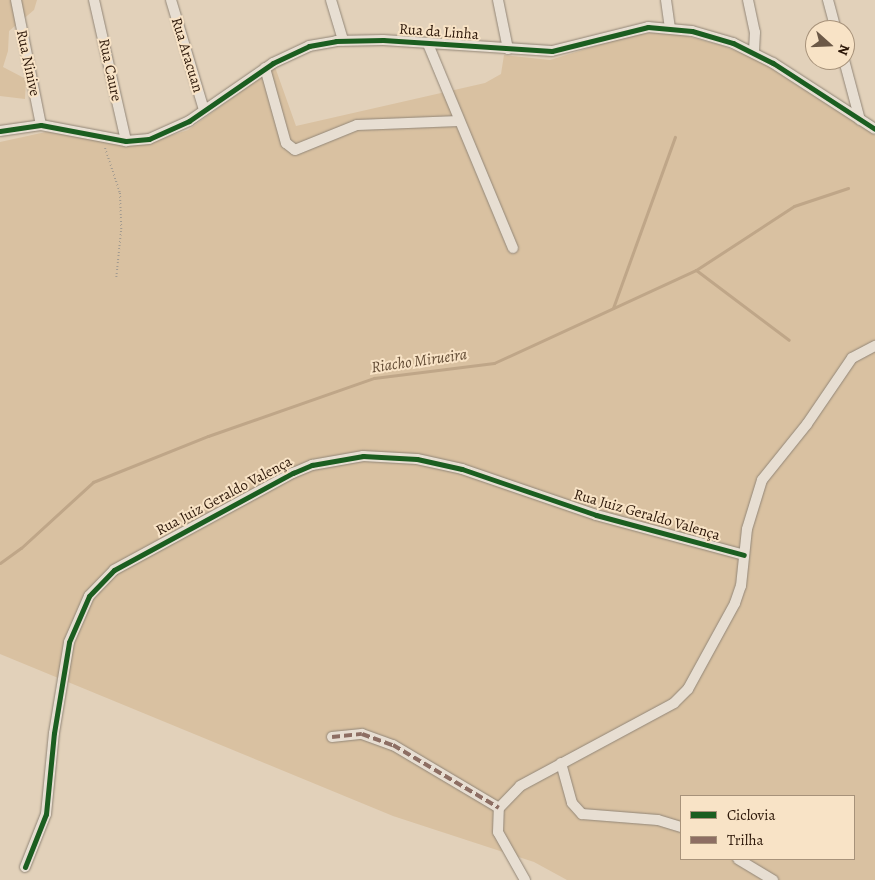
<!DOCTYPE html>
<meta charset="utf-8">
<style>
body{margin:0}
#map{position:relative;width:875px;height:880px;overflow:hidden;background:#e2d1ba;font-family:Alegreya,serif}
div>[style]{position:absolute}
.green>*{inset:0;background:#d9c1a1}
.stream>*{height:3px;margin:-1.5px;padding:0 1.5px;transform-origin:1.5px;border-radius:1.5px;background:#bfa688}
.path>*{height:2px;margin-top:-1px;transform-origin:0;background:repeating-linear-gradient(90deg,#a39b90 0 1px,transparent 0 3.5px)}
.roads{filter:drop-shadow(0 0 1px #928677) drop-shadow(0 0 1px #928677)}
.minor>*{height:10px;margin:-5px;padding:0 5px;transform-origin:5px;border-radius:5px;background:#e7ded2}
.quiet>*{height:4px;margin-top:-2px;transform-origin:0;background:repeating-linear-gradient(90deg,#8d6e63 0 8px,transparent 0 12px)}
.cycleway>*{height:5px;margin:-2.5px;padding:0 2.5px;transform-origin:2.5px;border-radius:2.5px;background:#1b5e20}
span{translate:-50% -50%;white-space:nowrap;text-align:center;line-height:1.15;-webkit-text-stroke:4px #f8e3c6;paint-order:stroke}
.street-label{font-size:15px;color:#2d1809}
.water-label{font-size:16px;color:#614a33;font-style:italic}
.legend{position:absolute;left:680px;top:795px;width:175px;height:65px;box-sizing:border-box;background:#f8e3c6;border:1px solid #a7927a;margin:0;padding:6px 9px;list-style:none;font-size:15px;color:#2d1809}
.legend li{display:flex;align-items:center;gap:10px;height:25px}
.legend b{width:25px;border:1px solid #a7927a}
.north{position:absolute;left:805px;top:20px;width:50px;height:50px;box-sizing:border-box;background:#f8e3c6;border:1px solid #a7927a;border-radius:50%;rotate:110deg;font-size:14px;font-weight:700;line-height:20px;text-align:center;color:#2d1809}
.north::after{content:'';display:block;margin:auto;width:18px;height:22px;background:#6c5947;clip-path:polygon(50% 0,100% 100%,50% 72%,0 100%)}
</style>
<div id="map">
<div class="green">
<div style="clip-path:polygon(0 0,37px 0,34px 10px,9px 31px,8px 51px,3px 67px,26px 79px,25px 99px,0 96px)"></div>
<div style="clip-path:polygon(evenodd,667px 31px,720px 45px,755px 58px,875px 135px,875px 880px,567px 880px,534px 862px,393px 816px,0 654px,0 142px,55px 130px,148px 143px,188px 130px,275px 67px,296px 126px,485px 83px,501px 74px,504px 55px,550px 60px,631px 35px,667px 31px,681px 796px,854px 796px,854px 859px,681px 859px,681px 796px)"></div>
</div>
<div class="stream">
<div style="left:696px;top:270px;width:116px;rotate:37deg"></div>
<div style="left:613px;top:308px;width:182px;rotate:-70.1deg"></div>
<div style="left:0;top:563px;width:26px;rotate:-36deg"></div>
<div style="left:21px;top:548px;width:98px;rotate:-42.5deg"></div>
<div style="left:93px;top:482px;width:124px;rotate:-21.8deg"></div>
<div style="left:208px;top:436px;width:176px;rotate:-19.3deg"></div>
<div style="left:374px;top:378px;width:121px;rotate:-7.1deg"></div>
<div style="left:494px;top:363px;width:222px;rotate:-24.7deg"></div>
<div style="left:696px;top:270px;width:117px;rotate:-33.1deg"></div>
<div style="left:794px;top:206px;width:57px;rotate:-18.4deg"></div>
</div>
<div class="path">
<div style="left:105px;top:148px;width:47px;rotate:71.6deg"></div>
<div style="left:120px;top:193px;width:38px;rotate:88deg"></div>
<div style="left:121px;top:231px;width:49px;rotate:95.8deg"></div>
</div>
<div class="roads">
<div class="minor">
<div style="left:16px;top:0;width:127px;rotate:78.7deg"></div>
<div style="left:94px;top:0;width:145px;rotate:77.2deg"></div>
<div style="left:171px;top:0;width:115px;rotate:73.3deg"></div>
<div style="left:331px;top:0;width:42px;rotate:73.3deg"></div>
<div style="left:498px;top:0;width:50px;rotate:78.5deg"></div>
<div style="left:666px;top:0;width:27px;rotate:82deg"></div>
<div style="left:748px;top:0;width:33px;rotate:78deg"></div>
<div style="left:755px;top:32px;width:21px;rotate:93deg"></div>
<div style="left:828px;top:0;width:31px;rotate:75deg"></div>
<div style="left:428px;top:44px;width:221px;rotate:67.4deg"></div>
<div style="left:844px;top:60px;width:62px;rotate:75.1deg"></div>
<div style="left:265px;top:68px;width:78px;rotate:74.4deg"></div>
<div style="left:286px;top:143px;width:11px;rotate:38deg"></div>
<div style="left:295px;top:150px;width:67px;rotate:-22deg"></div>
<div style="left:357px;top:125px;width:102px;rotate:-2.2deg"></div>
<div style="left:0;top:131px;width:41px;rotate:-8.3deg"></div>
<div style="left:41px;top:125px;width:86px;rotate:10.7deg"></div>
<div style="left:126px;top:141px;width:23px;rotate:-5deg"></div>
<div style="left:149px;top:139px;width:44px;rotate:-24.2deg"></div>
<div style="left:189px;top:121px;width:102px;rotate:-34.6deg"></div>
<div style="left:273px;top:63px;width:40px;rotate:-25deg"></div>
<div style="left:309px;top:46px;width:27px;rotate:-10deg"></div>
<div style="left:336px;top:41px;width:47px;rotate:-1.2deg"></div>
<div style="left:383px;top:40px;width:169px;rotate:3.7deg"></div>
<div style="left:552px;top:51px;width:99px;rotate:-14deg"></div>
<div style="left:648px;top:27px;width:44px;rotate:5.2deg"></div>
<div style="left:692px;top:31px;width:43px;rotate:16.3deg"></div>
<div style="left:733px;top:43px;width:45px;rotate:26.6deg"></div>
<div style="left:773px;top:63px;width:121px;rotate:32.9deg"></div>
<div style="left:332px;top:737px;width:30px;rotate:-6deg"></div>
<div style="left:362px;top:734px;width:33px;rotate:20deg"></div>
<div style="left:393px;top:745px;width:123px;rotate:30.7deg"></div>
<div style="left:561px;top:763px;width:41px;rotate:74.6deg"></div>
<div style="left:572px;top:803px;width:15px;rotate:48deg"></div>
<div style="left:582px;top:814px;width:76px;rotate:4.5deg"></div>
<div style="left:658px;top:820px;width:24px;rotate:17deg"></div>
<div style="left:738px;top:859px;width:41px;rotate:31deg"></div>
<div style="left:25px;top:867px;width:57px;rotate:-68.4deg"></div>
<div style="left:46px;top:814px;width:81px;rotate:-84.4deg"></div>
<div style="left:54px;top:733px;width:92px;rotate:-80.6deg"></div>
<div style="left:69px;top:642px;width:50px;rotate:-66.5deg"></div>
<div style="left:89px;top:596px;width:36px;rotate:-46deg"></div>
<div style="left:114px;top:570px;width:204px;rotate:-28.5deg"></div>
<div style="left:293px;top:473px;width:21px;rotate:-23deg"></div>
<div style="left:312px;top:465px;width:52px;rotate:-10deg"></div>
<div style="left:363px;top:456px;width:54px;rotate:3.2deg"></div>
<div style="left:417px;top:459px;width:46px;rotate:12.5deg"></div>
<div style="left:462px;top:469px;width:142px;rotate:18.9deg"></div>
<div style="left:596px;top:515px;width:153px;rotate:15.1deg"></div>
<div style="left:525px;top:880px;width:55px;rotate:-119.4deg"></div>
<div style="left:498px;top:832px;width:24px;rotate:-88deg"></div>
<div style="left:499px;top:808px;width:30px;rotate:-46deg"></div>
<div style="left:520px;top:786px;width:175px;rotate:-28.3deg"></div>
<div style="left:674px;top:703px;width:20px;rotate:-45deg"></div>
<div style="left:688px;top:689px;width:98px;rotate:-61.3deg"></div>
<div style="left:735px;top:603px;width:18px;rotate:-71deg"></div>
<div style="left:741px;top:586px;width:57px;rotate:-84deg"></div>
<div style="left:747px;top:529px;width:51px;rotate:-73deg"></div>
<div style="left:762px;top:480px;width:72px;rotate:-51.2deg"></div>
<div style="left:807px;top:424px;width:80px;rotate:-55.7deg"></div>
<div style="left:852px;top:358px;width:26px;rotate:-28deg"></div>
</div>
</div>
<div class="quiet">
<div style="left:332px;top:737px;width:30px;rotate:-6deg"></div>
<div style="left:362px;top:734px;width:33px;rotate:20deg"></div>
<div style="left:393px;top:745px;width:123px;rotate:30.7deg"></div>
</div>
<div class="cycleway">
<div style="left:0;top:131px;width:41px;rotate:-8.3deg"></div>
<div style="left:41px;top:125px;width:86px;rotate:10.7deg"></div>
<div style="left:126px;top:141px;width:23px;rotate:-5deg"></div>
<div style="left:149px;top:139px;width:44px;rotate:-24.2deg"></div>
<div style="left:189px;top:121px;width:102px;rotate:-34.6deg"></div>
<div style="left:273px;top:63px;width:40px;rotate:-25deg"></div>
<div style="left:309px;top:46px;width:27px;rotate:-10deg"></div>
<div style="left:336px;top:41px;width:47px;rotate:-1.2deg"></div>
<div style="left:383px;top:40px;width:169px;rotate:3.7deg"></div>
<div style="left:552px;top:51px;width:99px;rotate:-14deg"></div>
<div style="left:648px;top:27px;width:44px;rotate:5.2deg"></div>
<div style="left:692px;top:31px;width:43px;rotate:16.3deg"></div>
<div style="left:733px;top:43px;width:45px;rotate:26.6deg"></div>
<div style="left:773px;top:63px;width:121px;rotate:32.9deg"></div>
<div style="left:25px;top:867px;width:57px;rotate:-68.4deg"></div>
<div style="left:46px;top:814px;width:81px;rotate:-84.4deg"></div>
<div style="left:54px;top:733px;width:92px;rotate:-80.6deg"></div>
<div style="left:69px;top:642px;width:50px;rotate:-66.5deg"></div>
<div style="left:89px;top:596px;width:36px;rotate:-46deg"></div>
<div style="left:114px;top:570px;width:204px;rotate:-28.5deg"></div>
<div style="left:293px;top:473px;width:21px;rotate:-23deg"></div>
<div style="left:312px;top:465px;width:52px;rotate:-10deg"></div>
<div style="left:363px;top:456px;width:54px;rotate:3.2deg"></div>
<div style="left:417px;top:459px;width:46px;rotate:12.5deg"></div>
<div style="left:462px;top:469px;width:142px;rotate:18.9deg"></div>
<div style="left:596px;top:515px;width:153px;rotate:15.1deg"></div>
</div>
<div class="street-label">
<span style="left:439px;top:32px;rotate:4deg">Rua da Linha</span>
<span style="left:187px;top:55px;rotate:73deg">Rua Aracuan</span>
<span style="left:28px;top:63px;rotate:78deg">Rua Ninive</span>
<span style="left:110px;top:70px;rotate:78deg">Rua Caure</span>
<span style="left:224px;top:496px;rotate:-28deg">Rua Juiz Geraldo Valença</span>
<span style="left:647px;top:515px;rotate:16deg">Rua Juiz Geraldo Valença</span>
</div>
<div class="water-label">
<span style="left:419px;top:361px;rotate:-8deg">Riacho Mirueira</span>
</div>
<ul class="legend">
<li><b style="height:6px;background:#1b5e20"></b>Ciclovia</li>
<li><b style="height:6px;background:#8d6e63"></b>Trilha</li>
</ul>
<div class="north">N</div>
</div>
